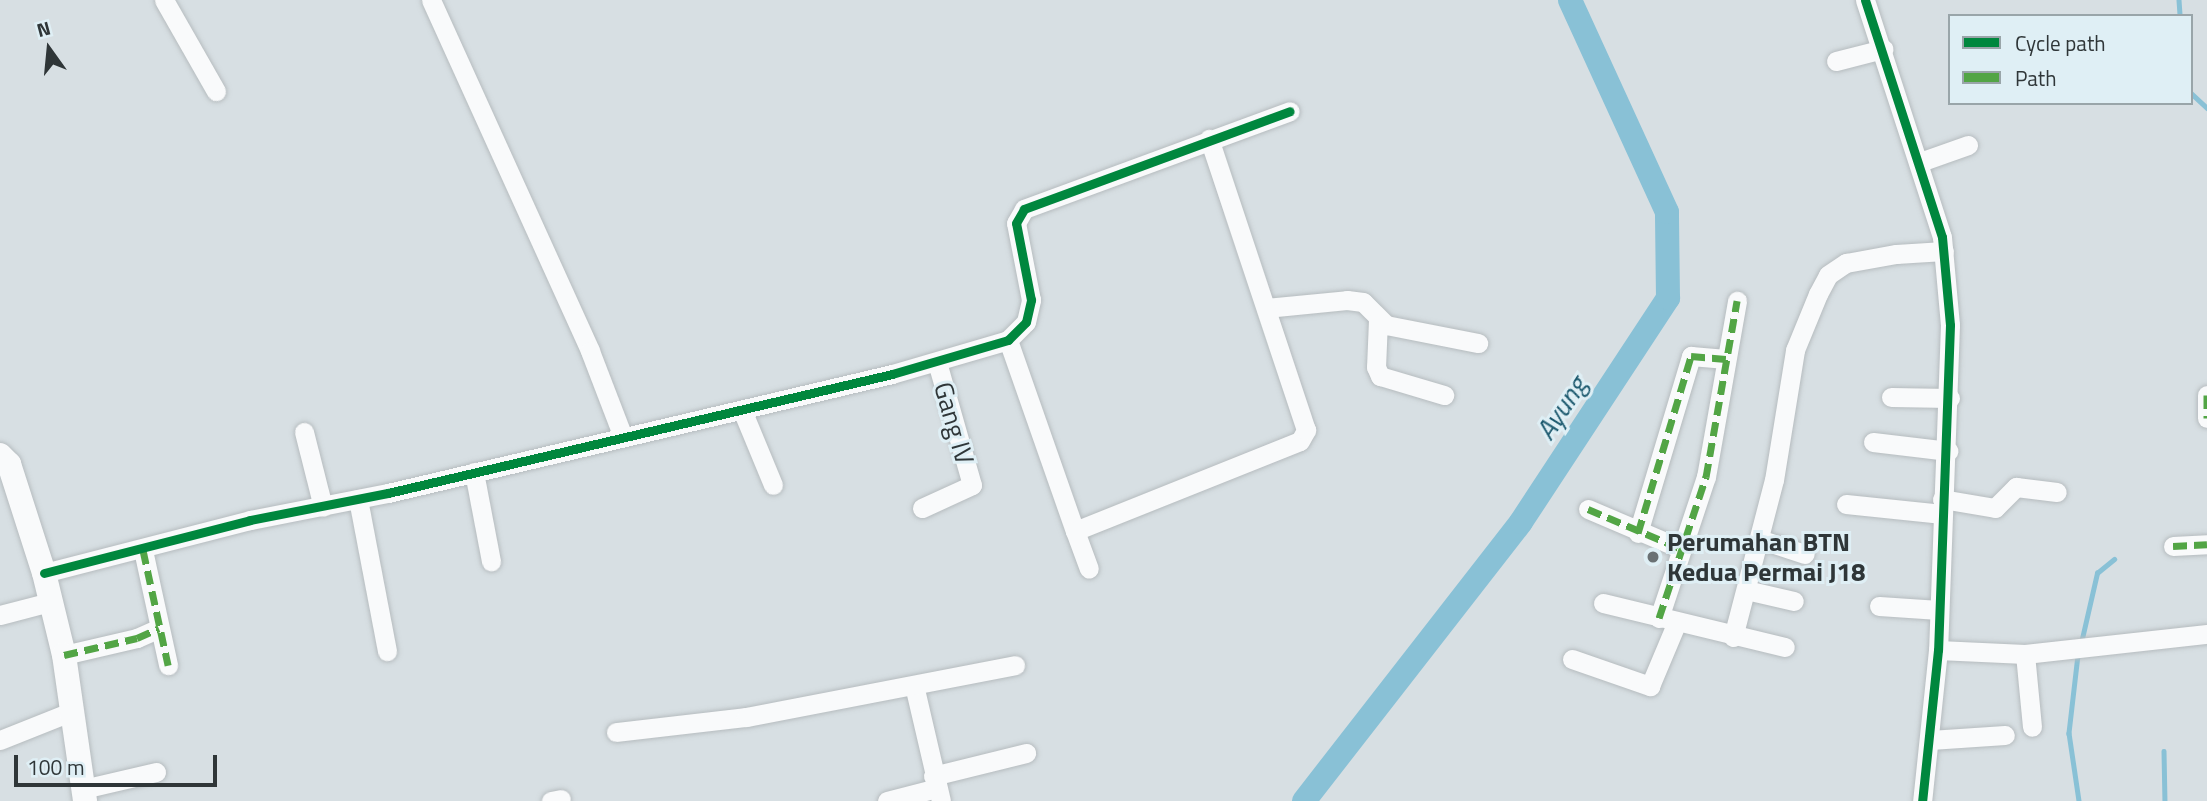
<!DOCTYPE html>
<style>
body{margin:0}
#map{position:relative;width:2207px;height:801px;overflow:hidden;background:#d7dfe3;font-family:"Titillium Web",sans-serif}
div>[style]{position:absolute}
.stream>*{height:4.5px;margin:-2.25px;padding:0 2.25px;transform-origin:2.25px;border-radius:2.25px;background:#89c1d6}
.river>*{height:24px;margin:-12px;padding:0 12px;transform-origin:12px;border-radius:12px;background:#89c1d6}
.roads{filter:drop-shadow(0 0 2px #b6bcbf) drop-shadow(0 0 2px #b6bcbf)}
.minor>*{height:19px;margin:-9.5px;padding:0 9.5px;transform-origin:9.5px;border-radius:9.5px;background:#f9fafb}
.major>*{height:24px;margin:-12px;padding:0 12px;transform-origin:12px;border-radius:12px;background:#f9fafb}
.quiet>*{height:7px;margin-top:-3.5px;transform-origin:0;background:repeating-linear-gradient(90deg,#52a545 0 14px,transparent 0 21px)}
.cycleway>*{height:9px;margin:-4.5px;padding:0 4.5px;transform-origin:4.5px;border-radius:4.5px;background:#00873e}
.dots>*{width:19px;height:19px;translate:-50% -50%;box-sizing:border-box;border:4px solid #dfeff5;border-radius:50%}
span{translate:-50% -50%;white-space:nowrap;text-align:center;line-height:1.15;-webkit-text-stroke:6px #dfeff5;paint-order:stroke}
.street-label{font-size:26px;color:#2f3638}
.poi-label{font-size:26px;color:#2f3638;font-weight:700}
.left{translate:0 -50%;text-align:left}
.water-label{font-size:28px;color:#1c596e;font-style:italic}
.legend{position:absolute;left:1948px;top:14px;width:245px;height:91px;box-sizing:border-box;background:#dfeff5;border:2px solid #99a5a9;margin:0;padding:9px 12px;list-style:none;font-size:21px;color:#2f3638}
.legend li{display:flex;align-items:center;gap:14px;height:35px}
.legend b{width:35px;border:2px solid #99a5a9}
.north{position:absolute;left:14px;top:14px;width:70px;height:70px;-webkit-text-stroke:5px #dfeff5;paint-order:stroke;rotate:345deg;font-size:19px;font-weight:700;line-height:28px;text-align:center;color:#2f3638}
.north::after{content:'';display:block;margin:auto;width:24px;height:32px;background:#2f3638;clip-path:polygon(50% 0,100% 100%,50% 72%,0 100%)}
.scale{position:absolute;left:14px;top:755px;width:203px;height:32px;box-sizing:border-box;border:4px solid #2f3638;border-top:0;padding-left:9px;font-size:21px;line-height:24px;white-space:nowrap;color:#2f3638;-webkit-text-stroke:5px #dfeff5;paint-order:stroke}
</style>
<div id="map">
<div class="stream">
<div style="left:2179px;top:0;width:16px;rotate:86deg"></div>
<div style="left:2191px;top:93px;width:22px;rotate:43deg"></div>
<div style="left:2081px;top:643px;width:72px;rotate:-77.1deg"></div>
<div style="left:2097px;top:573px;width:22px;rotate:-39deg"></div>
<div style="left:2078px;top:655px;width:79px;rotate:96.6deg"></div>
<div style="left:2069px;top:733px;width:69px;rotate:81.6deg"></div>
<div style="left:2164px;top:751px;width:50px;rotate:88.9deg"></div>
</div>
<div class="river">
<div style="left:1304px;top:801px;width:353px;rotate:-52.1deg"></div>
<div style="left:1521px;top:522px;width:268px;rotate:-56.7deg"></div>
<div style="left:1668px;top:298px;width:86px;rotate:-90.7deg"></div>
<div style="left:1667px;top:212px;width:233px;rotate:-114.6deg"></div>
</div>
<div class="roads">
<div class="minor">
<div style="left:164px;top:0;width:105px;rotate:60.3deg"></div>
<div style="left:431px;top:0;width:385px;rotate:65.6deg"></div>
<div style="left:590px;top:351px;width:92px;rotate:69deg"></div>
<div style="left:1865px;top:0;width:249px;rotate:72deg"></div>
<div style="left:1942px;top:237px;width:88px;rotate:84.8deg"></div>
<div style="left:1950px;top:325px;width:325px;rotate:92.1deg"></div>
<div style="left:1938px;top:650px;width:152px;rotate:96deg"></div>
<div style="left:1836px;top:61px;width:49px;rotate:-14.3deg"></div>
<div style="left:1920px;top:162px;width:51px;rotate:-19.5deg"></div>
<div style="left:1266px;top:308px;width:81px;rotate:-5.6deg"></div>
<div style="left:1347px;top:300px;width:16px;rotate:7deg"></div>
<div style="left:1363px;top:302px;width:33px;rotate:45deg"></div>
<div style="left:1386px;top:325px;width:94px;rotate:11.1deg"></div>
<div style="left:1378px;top:320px;width:47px;rotate:92.4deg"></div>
<div style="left:1376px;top:367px;width:10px;rotate:66deg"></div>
<div style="left:1380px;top:376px;width:67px;rotate:16.5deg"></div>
<div style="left:1008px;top:340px;width:202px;rotate:70.7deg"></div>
<div style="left:1075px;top:531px;width:242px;rotate:-21.8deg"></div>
<div style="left:1300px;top:441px;width:13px;rotate:-61deg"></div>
<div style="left:1306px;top:430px;width:307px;rotate:-108.4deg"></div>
<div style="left:2207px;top:395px;width:23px;rotate:90deg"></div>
<div style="left:1891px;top:397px;width:59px;rotate:1deg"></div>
<div style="left:742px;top:410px;width:81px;rotate:67.5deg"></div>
<div style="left:304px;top:432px;width:77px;rotate:75.8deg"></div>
<div style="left:1873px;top:442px;width:76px;rotate:6.8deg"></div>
<div style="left:474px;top:472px;width:91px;rotate:79.2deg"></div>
<div style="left:358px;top:499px;width:155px;rotate:79.2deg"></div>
<div style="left:1942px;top:499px;width:54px;rotate:9.6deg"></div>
<div style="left:1995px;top:508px;width:30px;rotate:-45deg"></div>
<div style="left:2016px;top:487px;width:41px;rotate:7deg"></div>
<div style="left:1846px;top:504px;width:97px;rotate:5.9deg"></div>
<div style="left:922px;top:508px;width:55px;rotate:-24.7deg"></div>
<div style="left:972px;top:485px;width:128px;rotate:-105.9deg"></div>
<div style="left:1588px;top:509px;width:102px;rotate:23.1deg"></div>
<div style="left:1075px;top:531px;width:40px;rotate:69.8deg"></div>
<div style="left:1638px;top:533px;width:185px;rotate:-73.3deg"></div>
<div style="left:1691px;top:356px;width:35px;rotate:5deg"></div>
<div style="left:1759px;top:539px;width:48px;rotate:18.1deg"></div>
<div style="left:2173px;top:546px;width:34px;rotate:-3deg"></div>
<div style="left:143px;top:550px;width:118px;rotate:77.7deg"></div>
<div style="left:44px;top:573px;width:213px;rotate:-14.4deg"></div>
<div style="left:250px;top:520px;width:141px;rotate:-11.1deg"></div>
<div style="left:388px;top:493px;width:518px;rotate:-13.28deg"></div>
<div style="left:892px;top:374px;width:121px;rotate:-16.3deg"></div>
<div style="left:1008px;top:340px;width:25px;rotate:-45deg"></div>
<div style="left:1026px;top:322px;width:23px;rotate:-77deg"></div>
<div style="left:1031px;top:300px;width:78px;rotate:-101deg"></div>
<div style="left:1016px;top:223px;width:16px;rotate:-60deg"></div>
<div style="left:1024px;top:209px;width:283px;rotate:-20.2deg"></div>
<div style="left:1746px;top:590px;width:49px;rotate:12.9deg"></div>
<div style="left:1603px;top:603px;width:187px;rotate:13.6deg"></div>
<div style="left:1879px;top:606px;width:60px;rotate:3.8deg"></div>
<div style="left:0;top:615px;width:52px;rotate:-14.6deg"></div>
<div style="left:1659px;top:618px;width:149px;rotate:-71.6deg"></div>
<div style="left:1706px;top:477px;width:179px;rotate:-80deg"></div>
<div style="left:1733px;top:637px;width:162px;rotate:-75.4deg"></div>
<div style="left:1774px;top:480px;width:132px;rotate:-80.8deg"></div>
<div style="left:1795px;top:350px;width:61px;rotate:-67.7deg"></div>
<div style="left:1818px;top:294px;width:21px;rotate:-62deg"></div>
<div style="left:1828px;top:275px;width:22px;rotate:-34deg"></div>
<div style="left:1846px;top:263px;width:51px;rotate:-10.2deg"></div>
<div style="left:1896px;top:254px;width:48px;rotate:-3.6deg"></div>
<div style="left:1938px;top:650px;width:87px;rotate:2.6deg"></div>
<div style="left:2025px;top:654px;width:183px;rotate:-6.3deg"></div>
<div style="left:2025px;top:654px;width:73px;rotate:84.5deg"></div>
<div style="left:64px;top:655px;width:75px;rotate:-13.1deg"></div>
<div style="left:137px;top:638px;width:24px;rotate:-24deg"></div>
<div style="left:1572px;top:659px;width:83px;rotate:19.1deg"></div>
<div style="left:1650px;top:686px;width:67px;rotate:-67.2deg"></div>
<div style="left:914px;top:685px;width:119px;rotate:76.9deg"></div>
<div style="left:616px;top:732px;width:131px;rotate:-6.6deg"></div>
<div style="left:746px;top:717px;width:274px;rotate:-10.9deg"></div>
<div style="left:0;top:740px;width:79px;rotate:-21.7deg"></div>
<div style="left:1930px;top:740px;width:75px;rotate:-3.8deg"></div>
<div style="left:933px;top:776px;width:96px;rotate:-13.9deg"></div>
<div style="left:83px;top:789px;width:75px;rotate:-13.1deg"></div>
<div style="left:551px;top:801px;width:10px;rotate:-11deg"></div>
<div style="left:887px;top:801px;width:52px;rotate:-14.6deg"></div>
</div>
<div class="major">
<div style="left:0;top:455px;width:13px;rotate:45deg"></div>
<div style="left:9px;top:464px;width:114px;rotate:72.2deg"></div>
<div style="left:44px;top:573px;width:84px;rotate:76.3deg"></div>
<div style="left:64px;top:655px;width:148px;rotate:81.8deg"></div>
</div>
</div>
<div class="quiet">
<div style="left:2207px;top:395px;width:23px;rotate:90deg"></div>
<div style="left:1588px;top:509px;width:102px;rotate:23.1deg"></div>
<div style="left:1638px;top:533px;width:185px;rotate:-73.3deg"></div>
<div style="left:1691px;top:356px;width:35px;rotate:5deg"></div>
<div style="left:2173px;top:546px;width:34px;rotate:-3deg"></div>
<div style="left:143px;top:550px;width:118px;rotate:77.7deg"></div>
<div style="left:1659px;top:618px;width:149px;rotate:-71.6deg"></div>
<div style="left:1706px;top:477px;width:179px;rotate:-80deg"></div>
<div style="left:64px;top:655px;width:75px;rotate:-13.1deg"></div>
<div style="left:137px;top:638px;width:24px;rotate:-24deg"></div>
</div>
<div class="cycleway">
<div style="left:1865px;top:0;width:249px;rotate:72deg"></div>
<div style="left:1942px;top:237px;width:88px;rotate:84.8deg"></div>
<div style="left:1950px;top:325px;width:325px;rotate:92.1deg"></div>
<div style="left:1938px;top:650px;width:152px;rotate:96deg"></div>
<div style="left:44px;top:573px;width:213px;rotate:-14.4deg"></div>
<div style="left:250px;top:520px;width:141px;rotate:-11.1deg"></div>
<div style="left:388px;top:493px;width:518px;rotate:-13.28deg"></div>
<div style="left:892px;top:374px;width:121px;rotate:-16.3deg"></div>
<div style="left:1008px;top:340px;width:25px;rotate:-45deg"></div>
<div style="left:1026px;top:322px;width:23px;rotate:-77deg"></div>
<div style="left:1031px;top:300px;width:78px;rotate:-101deg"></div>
<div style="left:1016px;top:223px;width:16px;rotate:-60deg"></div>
<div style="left:1024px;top:209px;width:283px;rotate:-20.2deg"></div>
</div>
<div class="dots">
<div style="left:1653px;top:557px;background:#6a7174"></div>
</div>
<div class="street-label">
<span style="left:954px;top:423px;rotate:74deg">Gang IV</span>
</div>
<div class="poi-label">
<span class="left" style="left:1667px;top:557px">Perumahan BTN<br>Kedua Permai J18</span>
</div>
<div class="water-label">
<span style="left:1561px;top:408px;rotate:-57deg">Ayung</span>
</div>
<ul class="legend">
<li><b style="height:9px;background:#00873e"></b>Cycle path</li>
<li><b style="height:9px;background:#52a545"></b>Path</li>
</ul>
<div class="north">N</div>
<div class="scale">100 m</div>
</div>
